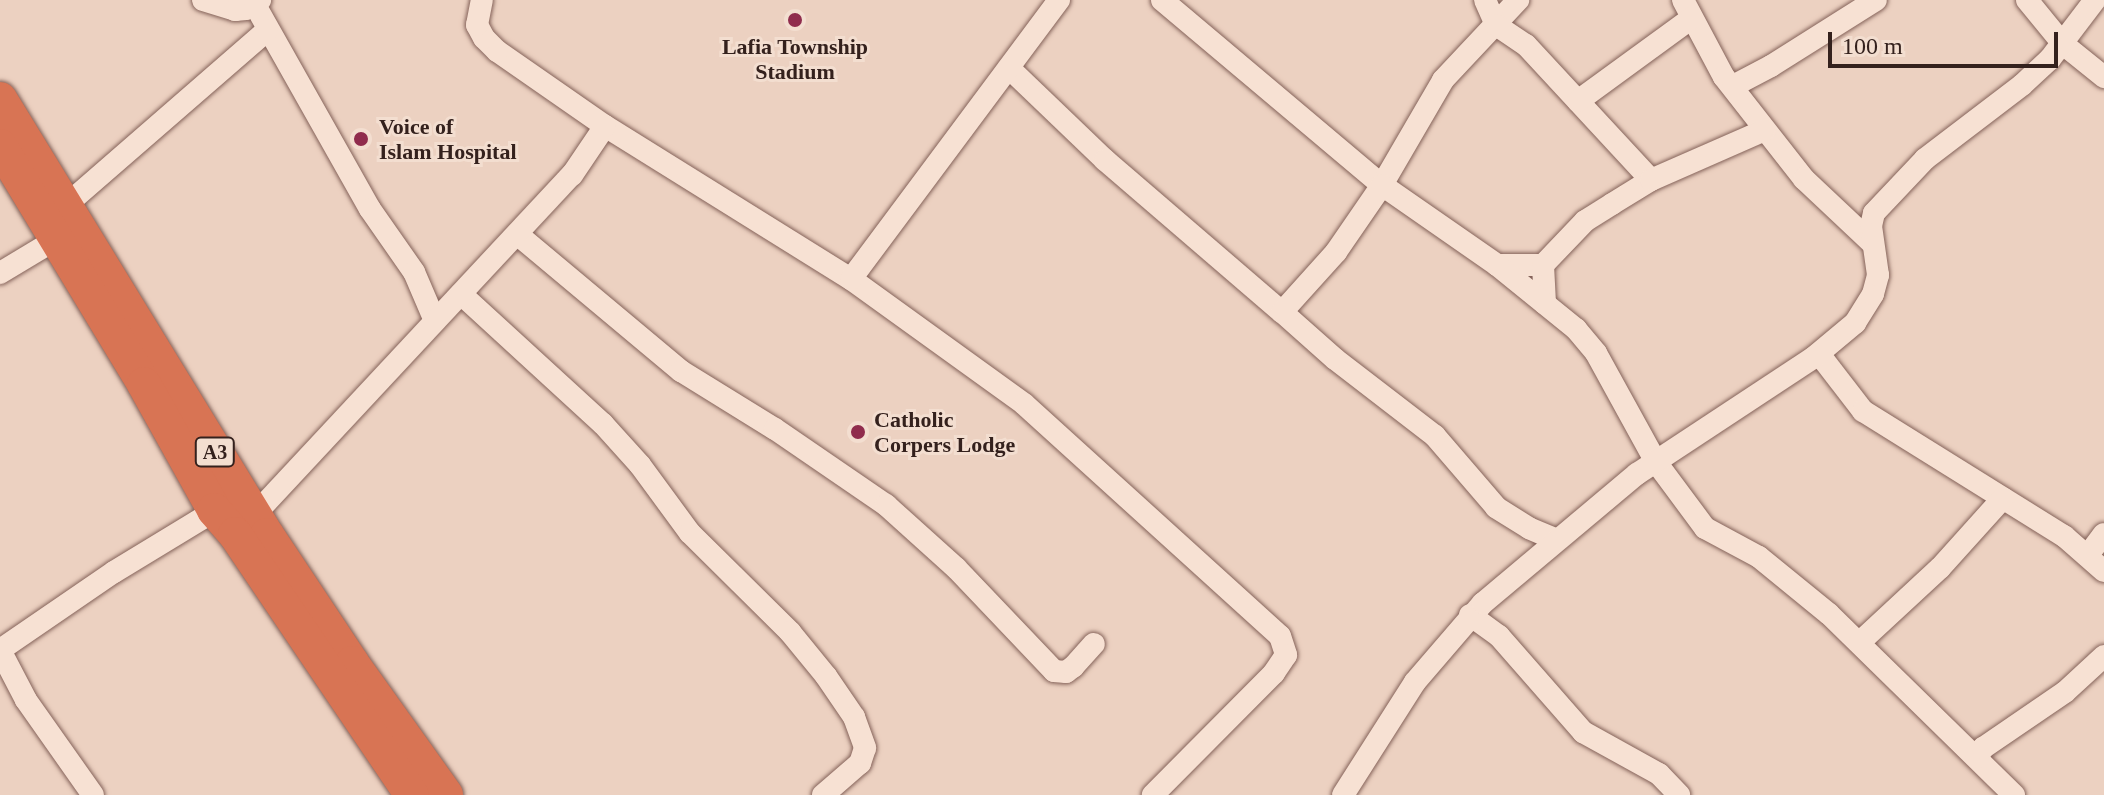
<!DOCTYPE html>
<style>
body{margin:0}
#map{position:relative;width:2104px;height:795px;overflow:hidden;background:#ecd1c1;font-family:"Times New Roman",serif}
div>[style]{position:absolute}
.roads{filter:drop-shadow(0 0 2px #846259) drop-shadow(0 0 2px #846259)}
.minor>*{height:22px;margin:-11px;padding:0 11px;transform-origin:11px;border-radius:11px;background:#f7e1d3}
.highway>*{height:34px;margin:-17px;padding:0 17px;transform-origin:17px;border-radius:17px;background:#d87454}
.dots>*{width:22px;height:22px;translate:-50% -50%;box-sizing:border-box;border:4px solid #f3ded0;border-radius:50%}
span{translate:-50% -50%;white-space:nowrap;text-align:center;line-height:1.15;-webkit-text-stroke:6px #f3ded0;paint-order:stroke}
.shield-label span{padding:2px 6px;background:#f3ded0;border:2px solid;border-radius:6px;-webkit-text-stroke-width:0}
.shield-label{font-size:20px;color:#34211d;font-weight:700}
.poi-label{font-size:22px;color:#34211d;font-weight:700}
.left{translate:0 -50%;text-align:left}
.scale{position:absolute;left:1828px;top:32px;width:230px;height:36px;box-sizing:border-box;border:4px solid #34211d;border-top:0;padding-left:10px;font-size:24px;line-height:28px;white-space:nowrap;color:#34211d;-webkit-text-stroke:6px #f3ded0;paint-order:stroke}
</style>
<div id="map">
<div class="roads">
<div class="minor">
<div style="left:203px;top:0;width:34px;rotate:17deg"></div>
<div style="left:235px;top:10px;width:11px;rotate:-5deg"></div>
<div style="left:246px;top:9px;width:17px;rotate:-33deg"></div>
<div style="left:1162px;top:0;width:287px;rotate:40.1deg"></div>
<div style="left:1382px;top:185px;width:121px;rotate:-59.8deg"></div>
<div style="left:1443px;top:80px;width:110px;rotate:-46.8deg"></div>
<div style="left:1485px;top:0;width:27px;rotate:66deg"></div>
<div style="left:1496px;top:25px;width:36px;rotate:34deg"></div>
<div style="left:1526px;top:45px;width:184px;rotate:47.2deg"></div>
<div style="left:1683px;top:0;width:87px;rotate:62deg"></div>
<div style="left:1724px;top:77px;width:130px;rotate:51.9deg"></div>
<div style="left:1804px;top:179px;width:93px;rotate:43.3deg"></div>
<div style="left:2027px;top:0;width:57px;rotate:50.7deg"></div>
<div style="left:2063px;top:44px;width:53px;rotate:38.8deg"></div>
<div style="left:255px;top:5px;width:234px;rotate:60.6deg"></div>
<div style="left:370px;top:209px;width:77px;rotate:55.1deg"></div>
<div style="left:414px;top:272px;width:53px;rotate:66.8deg"></div>
<div style="left:1009px;top:68px;width:133px;rotate:43.8deg"></div>
<div style="left:1105px;top:160px;width:233px;rotate:40.7deg"></div>
<div style="left:1733px;top:86px;width:43px;rotate:-27.8deg"></div>
<div style="left:1771px;top:66px;width:124px;rotate:-32.2deg"></div>
<div style="left:1578px;top:101px;width:141px;rotate:-36.1deg"></div>
<div style="left:605px;top:126px;width:290px;rotate:31.9deg"></div>
<div style="left:851px;top:279px;width:213px;rotate:35.8deg"></div>
<div style="left:1024px;top:404px;width:345px;rotate:42.2deg"></div>
<div style="left:1280px;top:636px;width:20px;rotate:72deg"></div>
<div style="left:1286px;top:655px;width:22px;rotate:124deg"></div>
<div style="left:1274px;top:673px;width:172px;rotate:134.8deg"></div>
<div style="left:65px;top:206px;width:267px;rotate:-41deg"></div>
<div style="left:517px;top:234px;width:214px;rotate:39.9deg"></div>
<div style="left:681px;top:371px;width:110px;rotate:31.7deg"></div>
<div style="left:775px;top:429px;width:135px;rotate:34.4deg"></div>
<div style="left:886px;top:505px;width:94px;rotate:42deg"></div>
<div style="left:956px;top:568px;width:142px;rotate:46.4deg"></div>
<div style="left:1054px;top:671px;width:12px;rotate:5deg"></div>
<div style="left:1066px;top:672px;width:9px;rotate:-36deg"></div>
<div style="left:1073px;top:667px;width:31px;rotate:-48deg"></div>
<div style="left:1497px;top:265px;width:46px"></div>
<div style="left:1543px;top:265px;width:39px;rotate:87deg"></div>
<div style="left:1543px;top:265px;width:61px;rotate:-46.3deg"></div>
<div style="left:1585px;top:221px;width:32px;rotate:-32deg"></div>
<div style="left:1612px;top:204px;width:46px;rotate:-31.6deg"></div>
<div style="left:1651px;top:180px;width:124px;rotate:-23.7deg"></div>
<div style="left:0;top:273px;width:64px;rotate:-31deg"></div>
<div style="left:851px;top:279px;width:348px;rotate:-53.3deg"></div>
<div style="left:461px;top:294px;width:193px;rotate:42.5deg"></div>
<div style="left:603px;top:424px;width:55px;rotate:47.9deg"></div>
<div style="left:640px;top:465px;width:84px;rotate:53.7deg"></div>
<div style="left:690px;top:533px;width:141px;rotate:44.7deg"></div>
<div style="left:790px;top:632px;width:57px;rotate:50.7deg"></div>
<div style="left:826px;top:676px;width:50px;rotate:55.7deg"></div>
<div style="left:854px;top:717px;width:33px;rotate:70deg"></div>
<div style="left:865px;top:748px;width:16px;rotate:108deg"></div>
<div style="left:860px;top:763px;width:49px;rotate:139.1deg"></div>
<div style="left:1819px;top:354px;width:72px;rotate:52.3deg"></div>
<div style="left:1863px;top:411px;width:237px;rotate:31.9deg"></div>
<div style="left:2064px;top:536px;width:53px;rotate:41.2deg"></div>
<div style="left:246px;top:524px;width:478px;rotate:-47deg"></div>
<div style="left:572px;top:175px;width:59px;rotate:-56deg"></div>
<div style="left:605px;top:126px;width:131px;rotate:-145.2deg"></div>
<div style="left:497px;top:51px;width:18px;rotate:-135deg"></div>
<div style="left:484px;top:38px;width:15px;rotate:-118deg"></div>
<div style="left:477px;top:25px;width:25px;rotate:-79deg"></div>
<div style="left:1557px;top:540px;width:30px;rotate:-157deg"></div>
<div style="left:1529px;top:528px;width:39px;rotate:-148deg"></div>
<div style="left:1496px;top:507px;width:94px;rotate:-130.7deg"></div>
<div style="left:1435px;top:436px;width:126px;rotate:-142.4deg"></div>
<div style="left:1335px;top:359px;width:71px;rotate:-138.4deg"></div>
<div style="left:1282px;top:312px;width:81px;rotate:-48deg"></div>
<div style="left:1336px;top:252px;width:81px;rotate:-55.5deg"></div>
<div style="left:1382px;top:185px;width:140px;rotate:34.8deg"></div>
<div style="left:1497px;top:265px;width:102px;rotate:39deg"></div>
<div style="left:1576px;top:329px;width:31px;rotate:50deg"></div>
<div style="left:1596px;top:353px;width:124px;rotate:61.2deg"></div>
<div style="left:1656px;top:462px;width:82px;rotate:53.4deg"></div>
<div style="left:1705px;top:528px;width:61px;rotate:28.2deg"></div>
<div style="left:1759px;top:557px;width:90px;rotate:39.2deg"></div>
<div style="left:1829px;top:614px;width:259px;rotate:44.4deg"></div>
<div style="left:2088px;top:555px;width:26px;rotate:-53deg"></div>
<div style="left:1470px;top:615px;width:36px;rotate:36deg"></div>
<div style="left:1499px;top:636px;width:128px;rotate:48.8deg"></div>
<div style="left:1583px;top:732px;width:87px;rotate:28.9deg"></div>
<div style="left:1659px;top:774px;width:29px;rotate:46deg"></div>
<div style="left:1860px;top:642px;width:109px;rotate:-42.8deg"></div>
<div style="left:1940px;top:568px;width:94px;rotate:-48deg"></div>
<div style="left:0;top:650px;width:138px;rotate:-34.4deg"></div>
<div style="left:114px;top:572px;width:129px;rotate:-31.3deg"></div>
<div style="left:0;top:650px;width:56px;rotate:62.5deg"></div>
<div style="left:26px;top:700px;width:116px;rotate:54.8deg"></div>
<div style="left:1977px;top:757px;width:11px;rotate:-56deg"></div>
<div style="left:1983px;top:748px;width:99px;rotate:-34.3deg"></div>
<div style="left:2065px;top:692px;width:53px;rotate:-42.7deg"></div>
<div style="left:1343px;top:795px;width:134px;rotate:-57.5deg"></div>
<div style="left:1415px;top:682px;width:104px;rotate:-49.3deg"></div>
<div style="left:1483px;top:603px;width:201px;rotate:-40deg"></div>
<div style="left:1637px;top:474px;width:211px;rotate:-33.4deg"></div>
<div style="left:1813px;top:358px;width:55px;rotate:-39.8deg"></div>
<div style="left:1855px;top:323px;width:34px;rotate:-58deg"></div>
<div style="left:1873px;top:294px;width:20px;rotate:-75deg"></div>
<div style="left:1878px;top:275px;width:49px;rotate:-98.1deg"></div>
<div style="left:1871px;top:226px;width:13px;rotate:-77deg"></div>
<div style="left:1874px;top:213px;width:74px;rotate:-46.6deg"></div>
<div style="left:1925px;top:159px;width:122px;rotate:-37.3deg"></div>
<div style="left:2022px;top:85px;width:38px;rotate:-43deg"></div>
<div style="left:2050px;top:59px;width:74px;rotate:-52.7deg"></div>
</div>
<div class="highway">
<div style="left:0;top:99px;width:511px;rotate:58.52deg"></div>
<div style="left:267px;top:535px;width:154px;rotate:56.4deg"></div>
<div style="left:352px;top:663px;width:162px;rotate:54.5deg"></div>
<div style="left:0;top:146px;width:278px;rotate:58.8deg"></div>
<div style="left:144px;top:384px;width:144px;rotate:60.9deg"></div>
<div style="left:214px;top:510px;width:32px;rotate:49deg"></div>
<div style="left:235px;top:534px;width:315px;rotate:55.9deg"></div>
</div>
</div>
<div class="dots">
<div style="left:795px;top:20px;background:#902c4d"></div>
<div style="left:361px;top:139px;background:#902c4d"></div>
<div style="left:858px;top:432px;background:#902c4d"></div>
</div>
<div class="shield-label">
<span style="left:215px;top:452px">A3</span>
</div>
<div class="poi-label">
<span style="left:795px;top:59px">Lafia Township<br>Stadium</span>
<span class="left" style="left:379px;top:139px">Voice of<br>Islam Hospital</span>
<span class="left" style="left:874px;top:432px">Catholic<br>Corpers Lodge</span>
</div>
<div class="scale">100 m</div>
</div>
